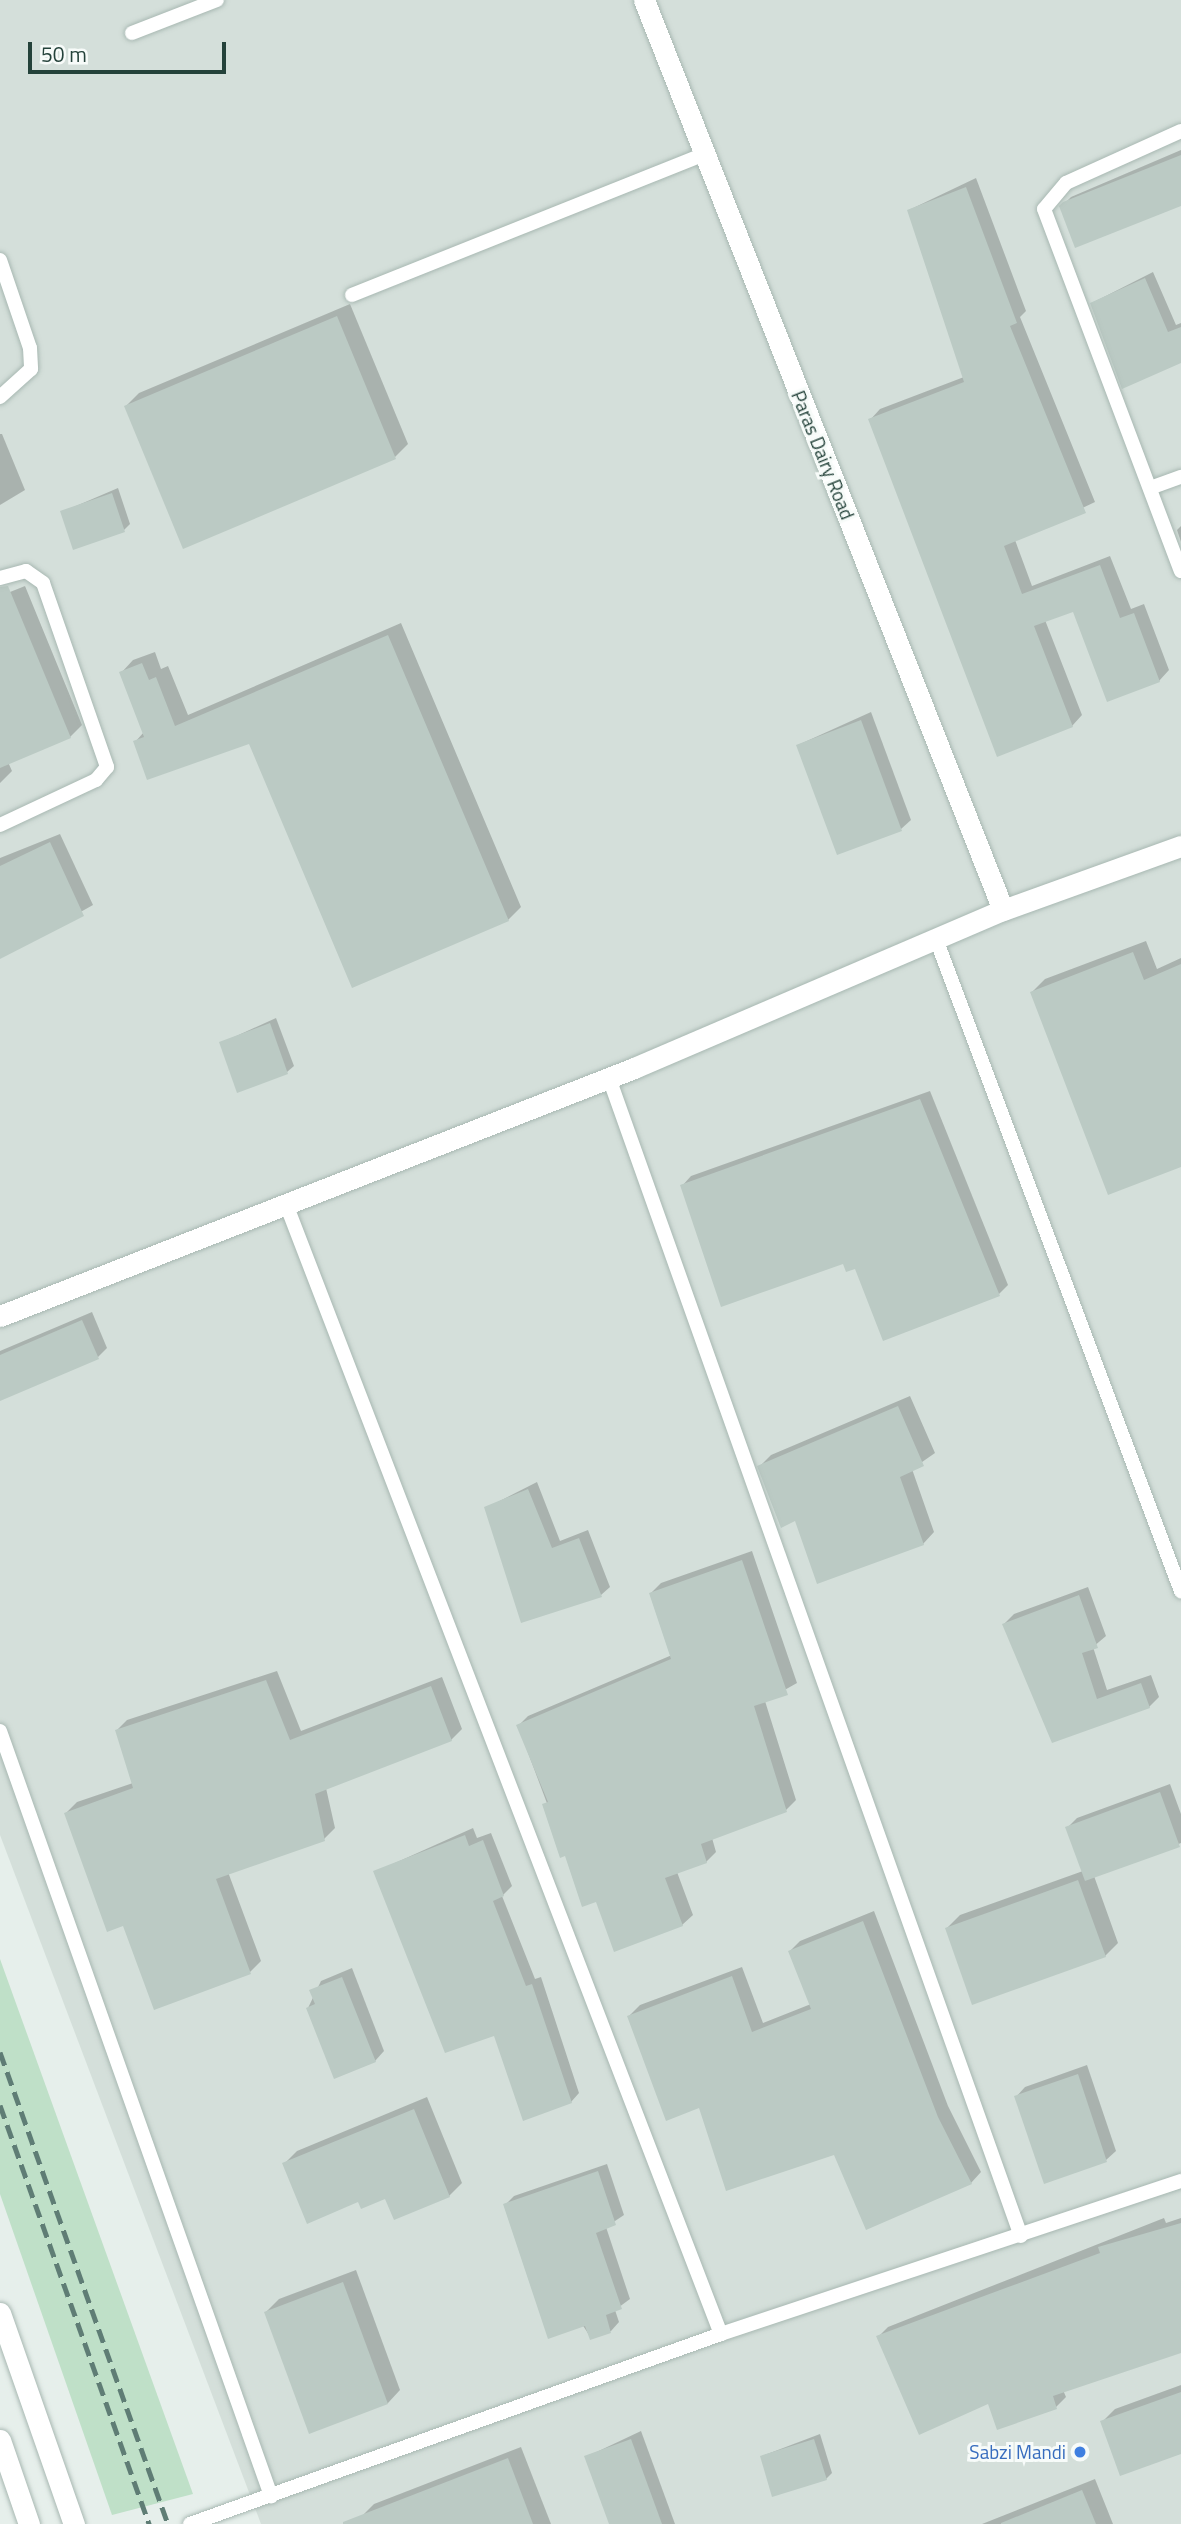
<!DOCTYPE html>
<style>
body{margin:0}
#map{position:relative;width:1181px;height:2524px;overflow:hidden;background:#e6efeb;font-family:"Titillium Web",sans-serif}
div>[style]{position:absolute}
.built>*{inset:0;background:#d4dfda}
.green>*{inset:0;background:#bfe0c8}
.shadow>*{inset:0;background:#0003}
.building>*{inset:0;background:#bbcac4}
.roads{filter:drop-shadow(0 0 2px #a8b8b2) drop-shadow(0 0 2px #a8b8b2)}
.lane>*{height:14px;margin:-7px;padding:0 7px;transform-origin:7px;border-radius:7px;background:#fff}
.secondary>*{height:21px;margin:-10.5px;padding:0 10.5px;transform-origin:10.5px;border-radius:10.5px;background:#fff}
.rail>*{height:5px;margin-top:-2.5px;transform-origin:0;background:repeating-linear-gradient(90deg,#5f7d75 0 14px,transparent 0 21px)}
.dots>*{width:19px;height:19px;translate:-50% -50%;box-sizing:border-box;border:4px solid #f7fbf9;border-radius:50%}
span{translate:-50% -50%;white-space:nowrap;text-align:center;line-height:1.15;-webkit-text-stroke:6px #f7fbf9;paint-order:stroke}
.street-label{font-size:19px;color:#24423a}
.shop-label{font-size:19px;color:#366cbe}
.right{translate:-100% -50%;text-align:right}
.scale{position:absolute;left:28px;top:42px;width:198px;height:32px;box-sizing:border-box;border:4px solid #24423a;border-top:0;padding-left:9px;font-size:21px;line-height:24px;white-space:nowrap;color:#24423a;-webkit-text-stroke:5px #f7fbf9;paint-order:stroke}
</style>
<div id="map">
<div class="built">
<div style="clip-path:polygon(0 0,1181px 0,1181px 2524px,261px 2524px,0 1835px)"></div>
</div>
<div class="green">
<div style="clip-path:polygon(0 1959px,193px 2494px,112px 2515px,0 2194px)"></div>
</div>
<div class="shadow">
<div style="clip-path:polygon(1181px 150px,1181px 204px,1061px 207px,1071px 197px)"></div>
<div style="clip-path:polygon(976px 178px,1026px 311px,1020px 317px,1095px 502px,1015px 540px,1032px 586px,1110px 556px,1131px 609px,1144px 604px,1169px 670px,1159px 681px,1074px 609px,1045px 620px,1082px 715px,1072px 726px,870px 420px,880px 409px,964px 377px,909px 210px)"></div>
<div style="clip-path:polygon(1153px 272px,1176px 325px,1181px 323px,1181px 361px,1092px 303px)"></div>
<div style="clip-path:polygon(350px 304px,408px 444px,395px 457px,126px 406px,139px 393px)"></div>
<div style="clip-path:polygon(2px 434px,25px 490px,0 505px,0 434px)"></div>
<div style="clip-path:polygon(118px 488px,130px 524px,124px 530px,62px 512px)"></div>
<div style="clip-path:polygon(1181px 526px,1181px 542px,1177px 530px)"></div>
<div style="clip-path:polygon(25px 586px,82px 725px,70px 737px,8px 762px,12px 771px,0 783px,0 596px)"></div>
<div style="clip-path:polygon(401px 623px,521px 907px,508px 920px,250px 742px,135px 742px,144px 732px,121px 673px,133px 660px,155px 652px,161px 669px,168px 666px,188px 715px)"></div>
<div style="clip-path:polygon(871px 712px,911px 820px,901px 829px,798px 745px)"></div>
<div style="clip-path:polygon(60px 834px,93px 905px,0 957px,0 858px)"></div>
<div style="clip-path:polygon(1146px 941px,1157px 969px,1181px 958px,1181px 1165px,1032px 992px,1045px 979px)"></div>
<div style="clip-path:polygon(276px 1018px,294px 1066px,287px 1072px,221px 1043px)"></div>
<div style="clip-path:polygon(930px 1091px,1008px 1285px,999px 1294px,856px 1267px,682px 1186px,691px 1176px)"></div>
<div style="clip-path:polygon(92px 1312px,107px 1348px,98px 1357px,0 1399px,0 1351px)"></div>
<div style="clip-path:polygon(910px 1396px,935px 1453px,912px 1469px,934px 1532px,923px 1544px,796px 1519px,759px 1467px,771px 1455px)"></div>
<div style="clip-path:polygon(537px 1482px,560px 1541px,588px 1530px,610px 1587px,601px 1595px,486px 1508px)"></div>
<div style="clip-path:polygon(752px 1551px,797px 1683px,765px 1701px,796px 1800px,786px 1810px,712px 1838px,716px 1852px,706px 1862px,677px 1872px,693px 1915px,682px 1925px,597px 1900px,566px 1854px,518px 1726px,528px 1716px,672px 1655px,651px 1593px,661px 1583px)"></div>
<div style="clip-path:polygon(1088px 1587px,1106px 1636px,1093px 1647px,1107px 1690px,1151px 1675px,1159px 1697px,1149px 1707px,1053px 1741px,1004px 1624px,1014px 1614px)"></div>
<div style="clip-path:polygon(277px 1671px,301px 1731px,442px 1677px,462px 1729px,451px 1740px,326px 1788px,335px 1828px,324px 1839px,228px 1872px,261px 1961px,250px 1972px,124px 1924px,66px 1813px,77px 1802px,133px 1783px,117px 1730px,127px 1720px)"></div>
<div style="clip-path:polygon(1170px 1784px,1181px 1814px,1181px 1843px,1094px 1876px,1118px 1943px,1105px 1956px,947px 1928px,960px 1915px,1083px 1871px,1067px 1828px,1077px 1818px)"></div>
<div style="clip-path:polygon(473px 1828px,477px 1838px,491px 1833px,512px 1886px,502px 1896px,535px 1979px,541px 1977px,579px 2093px,571px 2102px,495px 2034px,375px 1872px)"></div>
<div style="clip-path:polygon(874px 1911px,948px 2106px,981px 2172px,971px 2183px,835px 2153px,700px 2106px,629px 2016px,640px 2005px,742px 1967px,763px 2023px,811px 2004px,790px 1951px,800px 1941px)"></div>
<div style="clip-path:polygon(352px 1968px,384px 2051px,375px 2061px,308px 2008px,321px 1981px)"></div>
<div style="clip-path:polygon(1087px 2065px,1116px 2151px,1106px 2160px,1016px 2097px,1025px 2087px)"></div>
<div style="clip-path:polygon(427px 2097px,462px 2183px,449px 2196px,359px 2200px,284px 2164px,297px 2151px)"></div>
<div style="clip-path:polygon(607px 2164px,624px 2215px,606px 2227px,630px 2299px,615px 2310px,619px 2322px,611px 2331px,591px 2338px,505px 2205px,514px 2196px)"></div>
<div style="clip-path:polygon(1164px 2218px,1166px 2223px,1181px 2218px,1181px 2348px,1063px 2390px,1066px 2397px,1056px 2407px,989px 2402px,878px 2337px,888px 2327px)"></div>
<div style="clip-path:polygon(356px 2270px,400px 2390px,388px 2403px,310px 2432px,266px 2312px,279px 2299px)"></div>
<div style="clip-path:polygon(1181px 2385px,1181px 2452px,1102px 2422px,1115px 2409px)"></div>
<div style="clip-path:polygon(641px 2431px,675px 2524px,611px 2524px,586px 2457px)"></div>
<div style="clip-path:polygon(820px 2434px,832px 2473px,826px 2479px,762px 2456px)"></div>
<div style="clip-path:polygon(521px 2447px,551px 2524px,364px 2524px,361px 2517px,374px 2504px)"></div>
<div style="clip-path:polygon(1095px 2479px,1113px 2524px,982px 2524px)"></div>
</div>
<div class="building">
<div style="clip-path:polygon(1181px 155px,1181px 206px,1075px 248px,1059px 206px,1063px 202px)"></div>
<div style="clip-path:polygon(966px 187px,1017px 323px,1010px 326px,1086px 513px,1004px 546px,1022px 594px,1100px 565px,1120px 618px,1134px 613px,1160px 682px,1107px 702px,1073px 612px,1034px 626px,1073px 727px,997px 757px,868px 419px,964px 382px,907px 210px)"></div>
<div style="clip-path:polygon(1145px 278px,1168px 332px,1181px 327px,1181px 363px,1122px 389px,1090px 303px)"></div>
<div style="clip-path:polygon(337px 316px,396px 459px,183px 549px,124px 406px)"></div>
<div style="clip-path:polygon(112px 493px,125px 532px,73px 550px,60px 511px)"></div>
<div style="clip-path:polygon(8px 586px,71px 738px,0 768px,0 587px)"></div>
<div style="clip-path:polygon(388px 635px,509px 921px,352px 988px,249px 744px,147px 780px,133px 741px,144px 737px,119px 672px,142px 663px,149px 680px,156px 677px,175px 726px)"></div>
<div style="clip-path:polygon(861px 720px,902px 831px,837px 855px,796px 745px)"></div>
<div style="clip-path:polygon(50px 842px,84px 916px,0 959px,0 866px)"></div>
<div style="clip-path:polygon(1133px 952px,1144px 980px,1181px 964px,1181px 1167px,1108px 1195px,1030px 992px)"></div>
<div style="clip-path:polygon(270px 1023px,288px 1074px,237px 1093px,219px 1042px)"></div>
<div style="clip-path:polygon(920px 1099px,1000px 1296px,883px 1341px,855px 1269px,846px 1272px,843px 1264px,721px 1307px,680px 1185px)"></div>
<div style="clip-path:polygon(82px 1320px,99px 1359px,0 1401px,0 1355px)"></div>
<div style="clip-path:polygon(898px 1406px,924px 1466px,900px 1477px,924px 1545px,817px 1584px,795px 1521px,781px 1528px,757px 1466px)"></div>
<div style="clip-path:polygon(528px 1489px,552px 1548px,579px 1538px,602px 1597px,521px 1623px,484px 1507px)"></div>
<div style="clip-path:polygon(742px 1560px,788px 1695px,754px 1706px,787px 1812px,701px 1844px,707px 1863px,665px 1878px,683px 1926px,614px 1952px,596px 1902px,582px 1907px,565px 1856px,560px 1858px,542px 1804px,548px 1802px,516px 1725px,671px 1659px,649px 1593px)"></div>
<div style="clip-path:polygon(1079px 1595px,1098px 1648px,1082px 1653px,1097px 1699px,1141px 1683px,1150px 1708px,1052px 1743px,1002px 1624px)"></div>
<div style="clip-path:polygon(266px 1680px,290px 1740px,431px 1686px,452px 1741px,315px 1794px,325px 1841px,216px 1879px,251px 1974px,154px 2010px,123px 1926px,107px 1932px,64px 1813px,133px 1788px,115px 1730px)"></div>
<div style="clip-path:polygon(1160px 1792px,1180px 1847px,1085px 1881px,1065px 1827px)"></div>
<div style="clip-path:polygon(465px 1835px,469px 1846px,483px 1840px,504px 1896px,493px 1901px,526px 1986px,532px 1984px,572px 2103px,523px 2121px,494px 2036px,445px 2053px,373px 1871px)"></div>
<div style="clip-path:polygon(1078px 1880px,1106px 1957px,972px 2005px,945px 1928px)"></div>
<div style="clip-path:polygon(863px 1921px,938px 2117px,972px 2184px,866px 2230px,834px 2155px,726px 2191px,699px 2108px,666px 2121px,627px 2016px,732px 1976px,752px 2032px,811px 2009px,788px 1951px)"></div>
<div style="clip-path:polygon(342px 1977px,376px 2062px,334px 2079px,306px 2008px,315px 2004px,309px 1990px)"></div>
<div style="clip-path:polygon(1078px 2074px,1107px 2162px,1044px 2184px,1014px 2096px)"></div>
<div style="clip-path:polygon(414px 2109px,450px 2197px,394px 2220px,385px 2199px,361px 2209px,358px 2202px,307px 2224px,282px 2163px)"></div>
<div style="clip-path:polygon(598px 2171px,616px 2225px,596px 2233px,622px 2309px,606px 2315px,611px 2333px,590px 2340px,585px 2326px,548px 2339px,503px 2204px)"></div>
<div style="clip-path:polygon(1181px 2223px,1181px 2353px,1053px 2396px,1057px 2409px,997px 2430px,988px 2404px,919px 2435px,876px 2336px,1100px 2253px,1098px 2247px)"></div>
<div style="clip-path:polygon(343px 2282px,388px 2404px,309px 2434px,264px 2312px)"></div>
<div style="clip-path:polygon(1181px 2392px,1181px 2454px,1120px 2476px,1100px 2421px)"></div>
<div style="clip-path:polygon(631px 2439px,662px 2524px,609px 2524px,584px 2456px)"></div>
<div style="clip-path:polygon(814px 2439px,827px 2480px,772px 2497px,760px 2456px)"></div>
<div style="clip-path:polygon(508px 2458px,533px 2524px,343px 2524px,343px 2522px)"></div>
<div style="clip-path:polygon(1082px 2490px,1096px 2524px,1001px 2524px,1001px 2523px)"></div>
</div>
<div class="roads">
<div class="lane">
<div style="left:132px;top:33px;width:91px;rotate:-21.2deg"></div>
<div style="left:1181px;top:131px;width:126px;rotate:155.7deg"></div>
<div style="left:1066px;top:183px;width:34px;rotate:130deg"></div>
<div style="left:1044px;top:209px;width:387px;rotate:69.3deg"></div>
<div style="left:0;top:260px;width:93px;rotate:71.2deg"></div>
<div style="left:30px;top:348px;width:21px;rotate:87deg"></div>
<div style="left:31px;top:369px;width:42px;rotate:137.9deg"></div>
<div style="left:352px;top:295px;width:379px;rotate:-21.8deg"></div>
<div style="left:1150px;top:488px;width:33px;rotate:-20deg"></div>
<div style="left:0;top:578px;width:27px;rotate:-15deg"></div>
<div style="left:26px;top:571px;width:21px;rotate:35deg"></div>
<div style="left:43px;top:583px;width:195px;rotate:70.8deg"></div>
<div style="left:107px;top:767px;width:17px;rotate:130deg"></div>
<div style="left:96px;top:780px;width:106px;rotate:154.9deg"></div>
<div style="left:936px;top:939px;width:697px;rotate:69.41deg"></div>
<div style="left:609px;top:1078px;width:1229px;rotate:70.42deg"></div>
<div style="left:286px;top:1204px;width:1211px;rotate:68.95deg"></div>
<div style="left:0;top:1731px;width:812px;rotate:70.49deg"></div>
<div style="left:190px;top:2524px;width:564px;rotate:-19.69deg"></div>
<div style="left:721px;top:2334px;width:485px;rotate:-18.4deg"></div>
</div>
<div class="secondary">
<div style="left:644px;top:0;width:978px;rotate:68.47deg"></div>
<div style="left:0;top:1316px;width:681px;rotate:-21.36deg"></div>
<div style="left:634px;top:1068px;width:401px;rotate:-23.2deg"></div>
<div style="left:1003px;top:910px;width:189px;rotate:-19.8deg"></div>
<div style="left:0;top:2313px;width:224px;rotate:70.7deg"></div>
<div style="left:0;top:2440px;width:89px;rotate:71deg"></div>
</div>
</div>
<div class="rail">
<div style="left:0;top:2052px;width:501px;rotate:70.41deg"></div>
<div style="left:0;top:2105px;width:445px;rotate:70.4deg"></div>
</div>
<div class="dots">
<div style="left:1080px;top:2452px;background:#3f7fe0"></div>
</div>
<div class="street-label">
<span style="left:823px;top:455px;rotate:68deg">Paras Dairy Road</span>
</div>
<div class="shop-label">
<span class="right" style="left:1066px;top:2452px">Sabzi Mandi</span>
</div>
<div class="scale">50 m</div>
</div>
